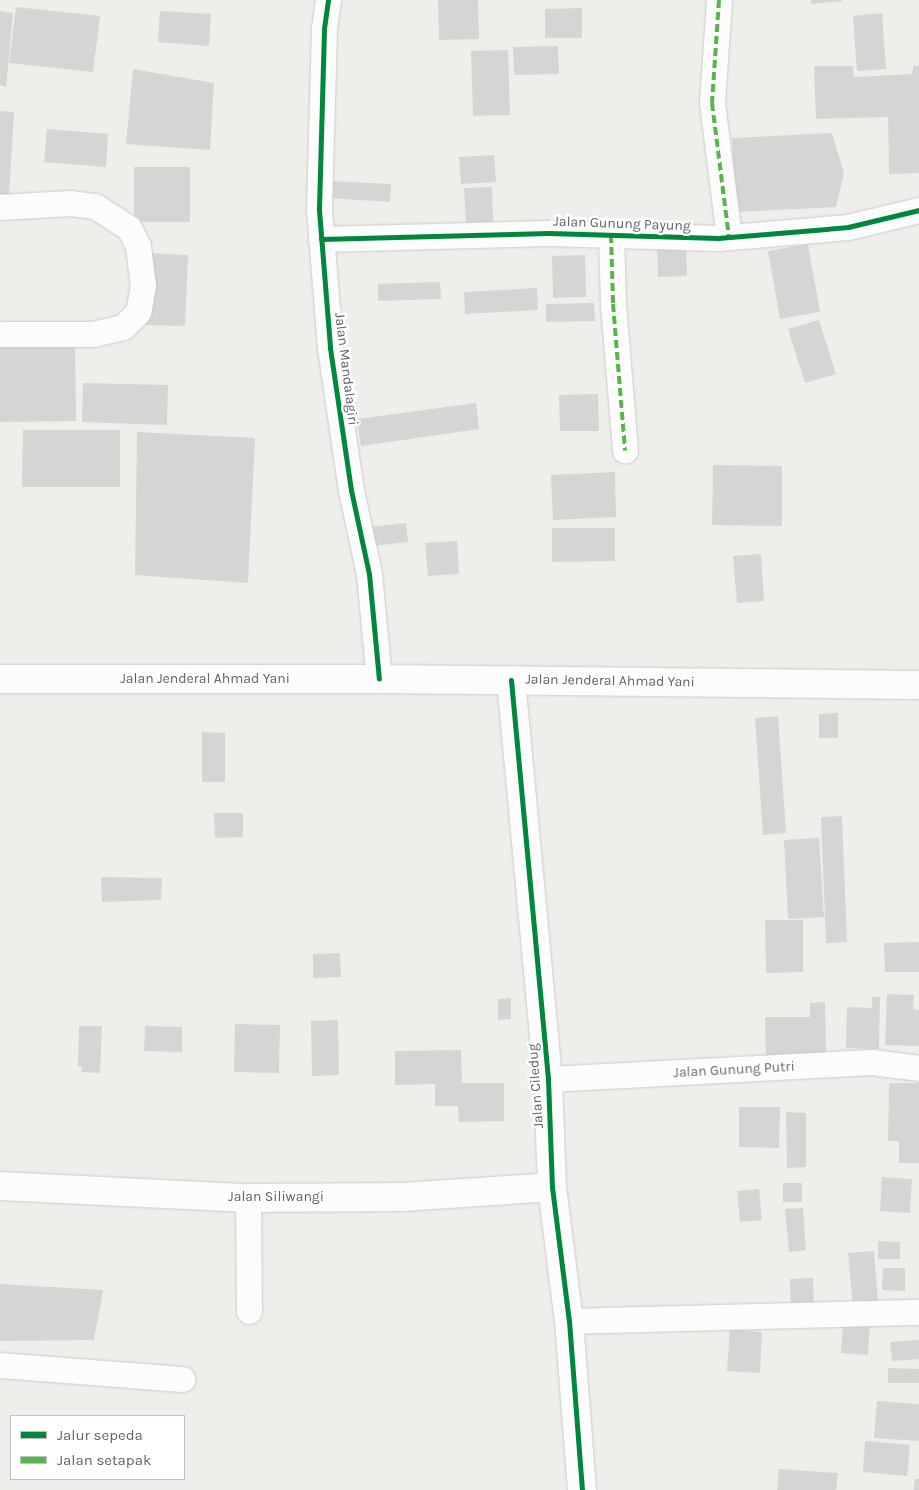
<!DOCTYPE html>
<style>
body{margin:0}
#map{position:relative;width:919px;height:1490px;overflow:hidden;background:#efeeea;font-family:Karla,sans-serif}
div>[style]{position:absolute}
.building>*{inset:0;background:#d6d5d3}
.roads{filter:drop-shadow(0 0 1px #cbcccc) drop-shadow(0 0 1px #cbcccc)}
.minor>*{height:25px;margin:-12.5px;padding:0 12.5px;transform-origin:12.5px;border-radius:12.5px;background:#fdfcfc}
.tertiary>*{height:28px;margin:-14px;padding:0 14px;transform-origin:14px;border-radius:14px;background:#fdfcfc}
.secondary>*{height:28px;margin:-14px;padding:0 14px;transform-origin:14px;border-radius:14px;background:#fdfcfc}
.quiet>*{height:4px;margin-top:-2px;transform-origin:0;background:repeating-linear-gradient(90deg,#58b549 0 8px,transparent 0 12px)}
.cycleway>*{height:5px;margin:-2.5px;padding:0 2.5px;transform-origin:2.5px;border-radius:2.5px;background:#00873e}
span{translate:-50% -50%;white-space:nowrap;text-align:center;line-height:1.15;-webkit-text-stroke:5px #fff;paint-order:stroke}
.street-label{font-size:14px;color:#5f6368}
.legend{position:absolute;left:10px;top:1415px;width:175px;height:65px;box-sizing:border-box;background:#fff;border:1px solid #bfc1c3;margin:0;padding:6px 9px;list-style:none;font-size:15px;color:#5f6368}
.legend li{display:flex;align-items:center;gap:10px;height:25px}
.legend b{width:25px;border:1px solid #bfc1c3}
</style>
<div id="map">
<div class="building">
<div style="clip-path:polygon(438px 0,478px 0,479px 39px,439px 40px)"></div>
<div style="clip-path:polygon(811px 0,842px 0,842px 1px,811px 4px)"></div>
<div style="clip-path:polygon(16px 7px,100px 16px,93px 72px,9px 63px)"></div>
<div style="clip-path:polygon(582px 8px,582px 38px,545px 38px,545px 9px)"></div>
<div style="clip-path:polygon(0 11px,13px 13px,6px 87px,0 85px)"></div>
<div style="clip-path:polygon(160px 11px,211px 14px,209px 46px,158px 42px)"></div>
<div style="clip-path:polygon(882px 13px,886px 69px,857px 71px,853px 16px)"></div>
<div style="clip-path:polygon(558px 46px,559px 74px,514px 75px,513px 47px)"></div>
<div style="clip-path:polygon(508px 50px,510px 115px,473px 116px,471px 51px)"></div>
<div style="clip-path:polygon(814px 66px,853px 66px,854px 77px,912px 74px,913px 66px,919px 66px,919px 173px,889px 174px,888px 117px,816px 119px)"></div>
<div style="clip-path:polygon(133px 69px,214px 83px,210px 150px,126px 144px)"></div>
<div style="clip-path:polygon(0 111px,14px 112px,9px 195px,0 194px)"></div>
<div style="clip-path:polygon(47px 129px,108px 134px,106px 167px,44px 162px)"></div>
<div style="clip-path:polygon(832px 133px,844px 173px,836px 207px,736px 212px,732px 138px)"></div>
<div style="clip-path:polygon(494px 155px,496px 182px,461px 184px,459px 157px)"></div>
<div style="clip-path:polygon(134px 167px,190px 167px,190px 222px,134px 222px)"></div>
<div style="clip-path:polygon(329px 181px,391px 184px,390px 202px,329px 198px)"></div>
<div style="clip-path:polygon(492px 187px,493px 222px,466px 223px,464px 188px)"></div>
<div style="clip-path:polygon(657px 240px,686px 240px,687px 276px,658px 277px)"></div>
<div style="clip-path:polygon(808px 244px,820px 312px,780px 319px,768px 251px)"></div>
<div style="clip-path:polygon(147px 253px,188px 255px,185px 326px,144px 325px)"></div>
<div style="clip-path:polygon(585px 255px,586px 297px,553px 298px,552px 256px)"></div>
<div style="clip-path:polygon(440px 282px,441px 299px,378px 301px,378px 284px)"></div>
<div style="clip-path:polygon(537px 288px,538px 310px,465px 314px,464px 292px)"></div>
<div style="clip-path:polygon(594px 303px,595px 321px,546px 322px,546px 304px)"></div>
<div style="clip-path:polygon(819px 320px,836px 374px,805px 383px,788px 329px)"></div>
<div style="clip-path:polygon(75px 339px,76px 421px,0 422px,0 340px)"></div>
<div style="clip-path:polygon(83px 383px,168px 385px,167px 425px,82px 422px)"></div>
<div style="clip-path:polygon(598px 394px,599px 431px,560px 431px,559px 395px)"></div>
<div style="clip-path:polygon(476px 403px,479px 429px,361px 446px,357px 419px)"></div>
<div style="clip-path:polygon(23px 430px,120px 430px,120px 487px,22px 487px)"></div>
<div style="clip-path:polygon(137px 432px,255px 438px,248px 583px,135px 575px)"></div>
<div style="clip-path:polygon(713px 465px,782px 466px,782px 526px,712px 525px)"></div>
<div style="clip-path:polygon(615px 472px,616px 517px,553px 520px,551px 475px)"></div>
<div style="clip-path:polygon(406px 523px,408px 542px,373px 546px,371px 527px)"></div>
<div style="clip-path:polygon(552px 528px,615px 528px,615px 561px,552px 562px)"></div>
<div style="clip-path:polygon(457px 541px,459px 574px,428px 576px,425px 543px)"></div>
<div style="clip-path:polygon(761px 554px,764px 601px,737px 603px,733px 556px)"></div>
<div style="clip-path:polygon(838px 713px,838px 738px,819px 738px,819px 714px)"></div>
<div style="clip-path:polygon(778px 716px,786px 833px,763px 835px,755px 718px)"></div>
<div style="clip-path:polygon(202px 732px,225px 733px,225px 782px,202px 782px)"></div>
<div style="clip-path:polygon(214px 813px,243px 813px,243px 837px,215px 838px)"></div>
<div style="clip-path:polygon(842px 816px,847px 942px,826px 943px,821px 817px)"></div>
<div style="clip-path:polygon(819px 838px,824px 917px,788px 919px,784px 840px)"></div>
<div style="clip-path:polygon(101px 877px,162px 878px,161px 900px,102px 902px)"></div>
<div style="clip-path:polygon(765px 920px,803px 920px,803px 972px,766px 973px)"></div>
<div style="clip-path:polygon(919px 942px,919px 972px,885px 972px,884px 943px)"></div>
<div style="clip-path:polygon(340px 953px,341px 977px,313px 978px,313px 954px)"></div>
<div style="clip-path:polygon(887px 994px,914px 995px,913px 1009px,919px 1010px,919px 1046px,885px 1045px)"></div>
<div style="clip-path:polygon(872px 997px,880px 997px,879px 1049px,846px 1048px,847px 1007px,872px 1008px)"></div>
<div style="clip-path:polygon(511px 998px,511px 1019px,498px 1020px,498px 999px)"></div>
<div style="clip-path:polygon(825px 1002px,826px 1057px,766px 1058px,765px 1017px,810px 1017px,810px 1003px)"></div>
<div style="clip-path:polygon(338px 1020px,339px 1075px,312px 1076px,311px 1021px)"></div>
<div style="clip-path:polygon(235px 1024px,280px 1025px,279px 1073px,234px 1072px)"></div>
<div style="clip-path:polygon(79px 1026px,102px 1026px,100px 1073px,81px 1072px,82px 1067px,78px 1066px)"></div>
<div style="clip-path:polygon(145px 1026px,182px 1027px,182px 1052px,144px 1051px)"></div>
<div style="clip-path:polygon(461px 1050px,462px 1083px,504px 1083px,504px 1121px,459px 1122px,458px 1106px,435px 1106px,435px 1084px,395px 1085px,395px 1051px)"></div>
<div style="clip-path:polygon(889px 1083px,919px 1083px,919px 1163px,899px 1163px,899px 1141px,888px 1141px)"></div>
<div style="clip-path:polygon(739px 1107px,780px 1107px,779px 1148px,739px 1147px)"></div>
<div style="clip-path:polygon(786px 1112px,806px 1113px,806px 1167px,787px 1168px)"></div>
<div style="clip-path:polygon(882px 1177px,912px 1179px,910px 1213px,880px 1211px)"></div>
<div style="clip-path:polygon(783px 1183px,802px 1183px,802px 1202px,783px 1202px)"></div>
<div style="clip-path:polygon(759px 1189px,762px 1220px,740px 1222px,737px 1191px)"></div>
<div style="clip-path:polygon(803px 1208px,806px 1250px,789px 1252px,785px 1209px)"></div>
<div style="clip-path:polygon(878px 1241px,900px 1242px,900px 1259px,878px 1259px)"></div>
<div style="clip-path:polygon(874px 1251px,878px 1303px,853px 1305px,848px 1253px)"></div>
<div style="clip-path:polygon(883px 1268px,905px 1268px,905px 1291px,882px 1290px)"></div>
<div style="clip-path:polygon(813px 1278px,814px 1309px,791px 1310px,790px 1279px)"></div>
<div style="clip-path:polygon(0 1284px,103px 1290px,94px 1340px,0 1341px)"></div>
<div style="clip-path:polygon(843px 1323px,870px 1325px,868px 1355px,841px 1353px)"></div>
<div style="clip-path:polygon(730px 1329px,762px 1332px,760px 1373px,727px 1371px)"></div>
<div style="clip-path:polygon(919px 1340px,919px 1359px,892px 1361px,890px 1342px)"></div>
<div style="clip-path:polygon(888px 1368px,919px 1369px,919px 1383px,888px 1383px)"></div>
<div style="clip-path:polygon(877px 1401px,919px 1404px,919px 1441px,874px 1438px)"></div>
<div style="clip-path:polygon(865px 1441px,910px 1445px,907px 1476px,863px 1472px)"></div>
<div style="clip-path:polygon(779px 1469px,838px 1473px,836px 1490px,777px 1490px)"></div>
<div style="clip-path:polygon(915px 1479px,919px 1479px,919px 1490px,914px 1490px)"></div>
</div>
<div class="roads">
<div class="minor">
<div style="left:328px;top:0;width:29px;rotate:98deg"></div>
<div style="left:324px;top:29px;width:181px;rotate:91.6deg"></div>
<div style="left:319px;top:210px;width:138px;rotate:85.4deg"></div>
<div style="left:330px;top:348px;width:144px;rotate:81.6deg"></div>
<div style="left:351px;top:490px;width:86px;rotate:77.9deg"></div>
<div style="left:369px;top:574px;width:105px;rotate:84.6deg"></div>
<div style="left:719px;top:0;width:103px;rotate:93.9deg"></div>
<div style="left:712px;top:103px;width:135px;rotate:82.8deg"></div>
<div style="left:0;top:207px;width:70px;rotate:-3.3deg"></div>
<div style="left:70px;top:203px;width:25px;rotate:7deg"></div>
<div style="left:95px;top:206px;width:40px;rotate:32.9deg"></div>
<div style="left:129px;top:228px;width:20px;rotate:63deg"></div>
<div style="left:138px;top:246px;width:39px;rotate:83deg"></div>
<div style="left:143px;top:285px;width:27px;rotate:100deg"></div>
<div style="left:138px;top:312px;width:21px;rotate:135deg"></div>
<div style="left:123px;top:327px;width:31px;rotate:167deg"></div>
<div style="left:93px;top:334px;width:93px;rotate:180deg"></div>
<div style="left:611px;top:235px;width:69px;rotate:88.3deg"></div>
<div style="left:613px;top:304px;width:147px;rotate:85.3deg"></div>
<div style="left:321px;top:239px;width:228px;rotate:-1.5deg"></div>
<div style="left:549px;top:233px;width:169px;rotate:1.7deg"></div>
<div style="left:718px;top:238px;width:130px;rotate:-4.8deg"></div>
<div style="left:848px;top:227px;width:73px;rotate:-13.5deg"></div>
<div style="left:548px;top:1079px;width:324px;rotate:-3deg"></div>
<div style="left:872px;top:1062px;width:47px;rotate:7.3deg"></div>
<div style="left:248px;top:1198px;width:113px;rotate:89.5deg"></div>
<div style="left:569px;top:1321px;width:350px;rotate:-1.5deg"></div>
<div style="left:0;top:1365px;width:183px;rotate:4.4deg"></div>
</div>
<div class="tertiary">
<div style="left:511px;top:680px;width:401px;rotate:84.7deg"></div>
<div style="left:548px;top:1079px;width:108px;rotate:87.9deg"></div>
<div style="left:552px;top:1187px;width:135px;rotate:82.8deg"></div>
<div style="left:569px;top:1321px;width:169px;rotate:85.6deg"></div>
<div style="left:0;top:1186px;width:248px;rotate:2.8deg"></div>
<div style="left:248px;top:1198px;width:155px;rotate:-0.4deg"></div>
<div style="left:403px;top:1197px;width:149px;rotate:-3.8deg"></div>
</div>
<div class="secondary">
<div style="left:0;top:679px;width:379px"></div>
<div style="left:379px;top:679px;width:540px;rotate:0.64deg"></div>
</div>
</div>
<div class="quiet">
<div style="left:719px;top:0;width:103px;rotate:93.9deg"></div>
<div style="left:712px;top:103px;width:135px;rotate:82.8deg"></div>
<div style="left:611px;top:235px;width:69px;rotate:88.3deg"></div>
<div style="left:613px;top:304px;width:147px;rotate:85.3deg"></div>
</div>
<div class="cycleway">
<div style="left:328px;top:0;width:29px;rotate:98deg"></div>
<div style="left:324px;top:29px;width:181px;rotate:91.6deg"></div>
<div style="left:319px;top:210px;width:138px;rotate:85.4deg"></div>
<div style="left:330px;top:348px;width:144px;rotate:81.6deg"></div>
<div style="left:351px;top:490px;width:86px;rotate:77.9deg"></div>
<div style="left:369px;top:574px;width:105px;rotate:84.6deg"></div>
<div style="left:321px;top:239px;width:228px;rotate:-1.5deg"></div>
<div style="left:549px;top:233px;width:169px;rotate:1.7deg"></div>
<div style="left:718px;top:238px;width:130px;rotate:-4.8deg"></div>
<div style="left:848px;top:227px;width:73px;rotate:-13.5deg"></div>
<div style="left:511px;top:680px;width:401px;rotate:84.7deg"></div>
<div style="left:548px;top:1079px;width:108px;rotate:87.9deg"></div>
<div style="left:552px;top:1187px;width:135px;rotate:82.8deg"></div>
<div style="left:569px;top:1321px;width:169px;rotate:85.6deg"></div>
</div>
<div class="street-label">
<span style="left:622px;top:224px;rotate:2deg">Jalan Gunung Payung</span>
<span style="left:346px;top:369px;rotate:83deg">Jalan Mandalagiri</span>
<span style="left:205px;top:679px">Jalan Jenderal Ahmad Yani</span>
<span style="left:610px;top:681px;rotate:1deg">Jalan Jenderal Ahmad Yani</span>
<span style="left:734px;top:1070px;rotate:-3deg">Jalan Gunung Putri</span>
<span style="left:536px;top:1086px;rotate:-94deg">Jalan Ciledug</span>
<span style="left:276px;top:1197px">Jalan Siliwangi</span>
</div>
<ul class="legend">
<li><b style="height:6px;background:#00873e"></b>Jalur sepeda</li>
<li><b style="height:6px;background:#58b549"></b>Jalan setapak</li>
</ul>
</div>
